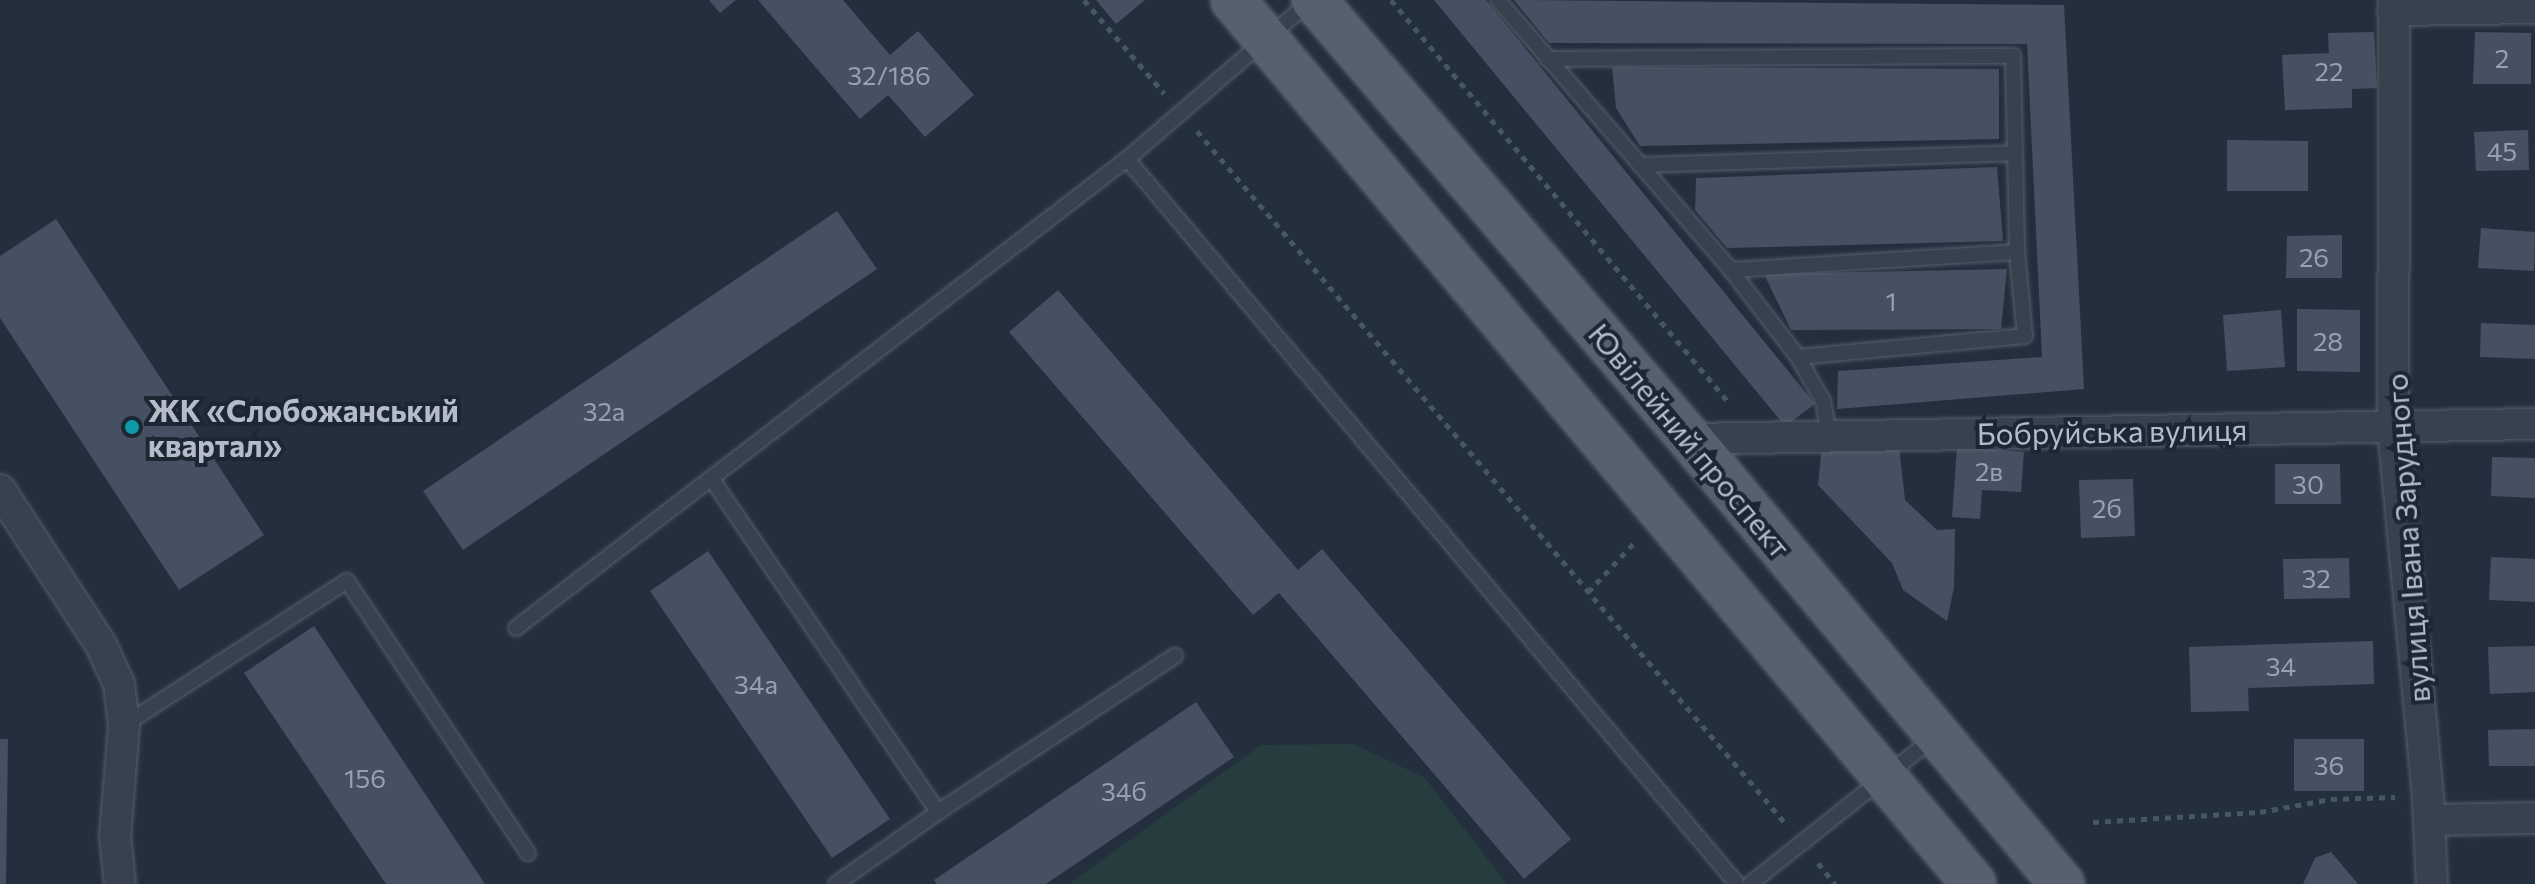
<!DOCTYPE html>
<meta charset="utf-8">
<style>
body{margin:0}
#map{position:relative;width:2535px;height:884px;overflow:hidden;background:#242f3e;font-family:Commissioner,sans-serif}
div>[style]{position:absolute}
.green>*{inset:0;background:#263c3f}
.building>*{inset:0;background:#455162}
.path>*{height:5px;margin-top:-2.5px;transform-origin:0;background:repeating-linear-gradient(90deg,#44595c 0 6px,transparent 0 12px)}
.roads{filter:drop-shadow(0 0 2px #565f6c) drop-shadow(0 0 2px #565f6c)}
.lane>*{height:14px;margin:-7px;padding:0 7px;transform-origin:7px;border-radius:7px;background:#38414e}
.street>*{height:30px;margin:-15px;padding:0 15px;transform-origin:15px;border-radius:15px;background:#38414e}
.primary>*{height:44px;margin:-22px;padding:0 22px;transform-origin:22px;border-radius:22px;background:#56606e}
.dots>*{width:22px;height:22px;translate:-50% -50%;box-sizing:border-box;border:4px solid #1d2633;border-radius:50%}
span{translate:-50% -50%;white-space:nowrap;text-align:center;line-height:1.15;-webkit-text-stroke:8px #1d2633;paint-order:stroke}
.number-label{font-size:26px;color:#98a1af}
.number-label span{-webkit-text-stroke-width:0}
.poi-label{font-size:30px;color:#b4bcc9;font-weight:700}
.left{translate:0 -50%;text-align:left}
.street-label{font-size:30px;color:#b4bcc9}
</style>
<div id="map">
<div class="green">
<div style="clip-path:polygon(1354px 744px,1425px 778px,1507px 884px,1069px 884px,1261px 745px)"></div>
</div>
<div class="building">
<div style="clip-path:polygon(709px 0,736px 0,720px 13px)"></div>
<div style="clip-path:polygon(758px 0,843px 0,890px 55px,918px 31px,974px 95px,925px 137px,888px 95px,860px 119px)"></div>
<div style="clip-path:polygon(1096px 0,1145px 0,1116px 24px)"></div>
<div style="clip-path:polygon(1434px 0,1486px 0,1815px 404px,1785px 426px)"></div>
<div style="clip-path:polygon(1514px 0,2064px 5px,2084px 389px,1837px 409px,1838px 371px,2042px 357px,2027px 44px,1549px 43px)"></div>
<div style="clip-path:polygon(2374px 32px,2377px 88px,2352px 89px,2352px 108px,2285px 110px,2282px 55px,2329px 53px,2328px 33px)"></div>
<div style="clip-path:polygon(2475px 32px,2531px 33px,2531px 84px,2473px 84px)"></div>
<div style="clip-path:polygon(1612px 67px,1999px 69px,1999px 139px,1640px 146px,1616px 108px)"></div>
<div style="clip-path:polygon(2528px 130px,2529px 170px,2476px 171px,2474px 132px)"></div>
<div style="clip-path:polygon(2227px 140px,2308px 141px,2308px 191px,2227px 191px)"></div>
<div style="clip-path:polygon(1997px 167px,2003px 241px,1727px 248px,1695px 210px,1696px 178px)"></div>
<div style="clip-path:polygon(837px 211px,877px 269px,463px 550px,423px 491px)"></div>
<div style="clip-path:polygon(56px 219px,264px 535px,179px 590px,0 318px,0 256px)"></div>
<div style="clip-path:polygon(2481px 228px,2535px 232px,2534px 271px,2478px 268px)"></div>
<div style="clip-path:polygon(2342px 235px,2342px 278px,2286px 278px,2287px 236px)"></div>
<div style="clip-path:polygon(2007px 269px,2001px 329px,1791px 330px,1764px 274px)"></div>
<div style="clip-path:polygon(1058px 290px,1298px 570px,1322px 549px,1571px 839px,1524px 879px,1279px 593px,1253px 615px,1009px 332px)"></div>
<div style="clip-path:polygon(2297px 309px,2360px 310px,2360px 372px,2297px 371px)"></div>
<div style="clip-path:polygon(2281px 310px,2285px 367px,2227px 371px,2223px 315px)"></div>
<div style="clip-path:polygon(2481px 323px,2535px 325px,2535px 359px,2480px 357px)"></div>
<div style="clip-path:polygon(1822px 444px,1899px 446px,1905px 500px,1937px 530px,1955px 529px,1954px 587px,1947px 621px,1903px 590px,1892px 563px,1818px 485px)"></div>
<div style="clip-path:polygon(1957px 447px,2024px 452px,2021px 492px,1982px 490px,1980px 519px,1952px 517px)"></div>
<div style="clip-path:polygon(2492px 457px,2535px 458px,2535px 498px,2491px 496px)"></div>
<div style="clip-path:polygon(2275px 464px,2340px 464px,2341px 504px,2275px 504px)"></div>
<div style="clip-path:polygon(2133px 479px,2135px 536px,2081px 538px,2079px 480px)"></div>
<div style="clip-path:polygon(708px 551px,890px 819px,832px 858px,650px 591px)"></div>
<div style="clip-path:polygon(2491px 557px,2535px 559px,2535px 602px,2489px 600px)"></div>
<div style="clip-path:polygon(2349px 558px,2350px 598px,2284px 599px,2283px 559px)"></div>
<div style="clip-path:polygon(314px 626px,366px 705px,485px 884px,386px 884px,244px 673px)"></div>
<div style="clip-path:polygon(2373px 641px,2374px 684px,2248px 688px,2249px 711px,2191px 712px,2189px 647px)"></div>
<div style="clip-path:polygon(2535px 646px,2535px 692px,2490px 694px,2488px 647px)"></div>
<div style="clip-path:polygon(1196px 702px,1234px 757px,1046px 884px,937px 884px,934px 880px)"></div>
<div style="clip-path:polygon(2535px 729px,2535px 766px,2489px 766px,2488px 730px)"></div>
<div style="clip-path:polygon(0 739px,8px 739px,6px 884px,0 884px)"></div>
<div style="clip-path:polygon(2294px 739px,2364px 739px,2364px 791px,2294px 791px)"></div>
<div style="clip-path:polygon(2331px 852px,2358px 884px,2303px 884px,2315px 858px)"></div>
</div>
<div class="path">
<div style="left:1084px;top:0;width:123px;rotate:49.3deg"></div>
<div style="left:1391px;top:0;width:527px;rotate:50deg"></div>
<div style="left:1197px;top:131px;width:909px;rotate:49.64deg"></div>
<div style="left:1588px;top:592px;width:67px;rotate:-46.8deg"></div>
<div style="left:2093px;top:822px;width:167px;rotate:-3.4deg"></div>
<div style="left:2260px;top:812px;width:72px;rotate:-10.4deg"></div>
<div style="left:2331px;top:799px;width:64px;rotate:-1.8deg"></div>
<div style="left:1818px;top:863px;width:27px;rotate:51deg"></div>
</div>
<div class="roads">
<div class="lane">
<div style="left:1498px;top:0;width:357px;rotate:49.2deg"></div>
<div style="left:1731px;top:270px;width:110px;rotate:52.4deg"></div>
<div style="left:1309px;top:2px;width:240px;rotate:139.2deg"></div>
<div style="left:1127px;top:159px;width:947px;rotate:49.92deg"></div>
<div style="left:1547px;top:59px;width:466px;rotate:-0.4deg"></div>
<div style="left:2013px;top:56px;width:196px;rotate:88.8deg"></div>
<div style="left:2017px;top:252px;width:84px;rotate:84.6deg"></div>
<div style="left:2025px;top:336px;width:228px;rotate:174.7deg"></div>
<div style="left:1798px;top:357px;width:51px;rotate:60.4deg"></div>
<div style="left:1823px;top:401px;width:36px;rotate:80deg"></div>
<div style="left:1640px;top:165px;width:375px;rotate:-1.8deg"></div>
<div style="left:1731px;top:270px;width:287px;rotate:-3.6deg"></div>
<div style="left:711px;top:478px;width:404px;rotate:55.8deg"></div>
<div style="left:938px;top:812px;width:284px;rotate:-33.4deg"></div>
<div style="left:516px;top:628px;width:770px;rotate:-37.51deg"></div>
<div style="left:124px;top:725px;width:265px;rotate:-32.9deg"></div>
<div style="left:347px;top:581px;width:327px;rotate:56.4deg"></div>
<div style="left:836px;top:884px;width:125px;rotate:-35.2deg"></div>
<div style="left:1750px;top:884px;width:236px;rotate:-38.5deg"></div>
</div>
<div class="street">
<div style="left:2394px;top:0;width:427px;rotate:90.1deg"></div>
<div style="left:2393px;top:427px;width:372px;rotate:84.6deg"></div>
<div style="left:2428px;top:797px;width:87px;rotate:87.4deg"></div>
<div style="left:2393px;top:10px;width:142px;rotate:-0.8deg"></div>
<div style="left:1690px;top:439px;width:845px;rotate:-1.02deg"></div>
<div style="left:0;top:490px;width:185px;rotate:56.9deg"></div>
<div style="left:101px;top:645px;width:43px;rotate:65.2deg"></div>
<div style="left:119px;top:684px;width:41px;rotate:83deg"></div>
<div style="left:124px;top:725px;width:111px;rotate:94.6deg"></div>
<div style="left:115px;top:836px;width:48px;rotate:84.1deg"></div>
<div style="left:2430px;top:820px;width:105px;rotate:-1.1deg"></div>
</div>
<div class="primary">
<div style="left:1233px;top:0;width:1153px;rotate:50.03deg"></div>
<div style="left:1314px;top:0;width:578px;rotate:49.42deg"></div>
<div style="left:1690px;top:439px;width:580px;rotate:50.11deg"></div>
</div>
</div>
<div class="dots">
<div style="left:132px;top:427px;background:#0f9aa8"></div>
</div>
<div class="number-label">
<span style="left:2502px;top:58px">2</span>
<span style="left:2329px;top:71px">22</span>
<span style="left:889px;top:75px">32/186</span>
<span style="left:2502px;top:151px">45</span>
<span style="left:2314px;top:257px">26</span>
<span style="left:1891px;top:301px">1</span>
<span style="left:2328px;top:341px">28</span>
<span style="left:604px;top:411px">32а</span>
<span style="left:1989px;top:471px">2в</span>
<span style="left:2308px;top:484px">30</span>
<span style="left:2107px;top:508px">2б</span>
<span style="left:2316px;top:578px">32</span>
<span style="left:2281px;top:666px">34</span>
<span style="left:756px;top:684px">34а</span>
<span style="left:2329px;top:765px">36</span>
<span style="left:365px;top:778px">156</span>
<span style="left:1124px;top:791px">34б</span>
</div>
<div class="poi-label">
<span class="left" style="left:148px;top:427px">ЖК «Слобожанський<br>квартал»</span>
</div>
<div class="street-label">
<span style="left:2112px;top:431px;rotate:-1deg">Бобруйська вулиця</span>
<span style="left:1690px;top:440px;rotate:50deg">Ювілейний проспект</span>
<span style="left:2407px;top:538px;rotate:-94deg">вулиця Івана Зарудного</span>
</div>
</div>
